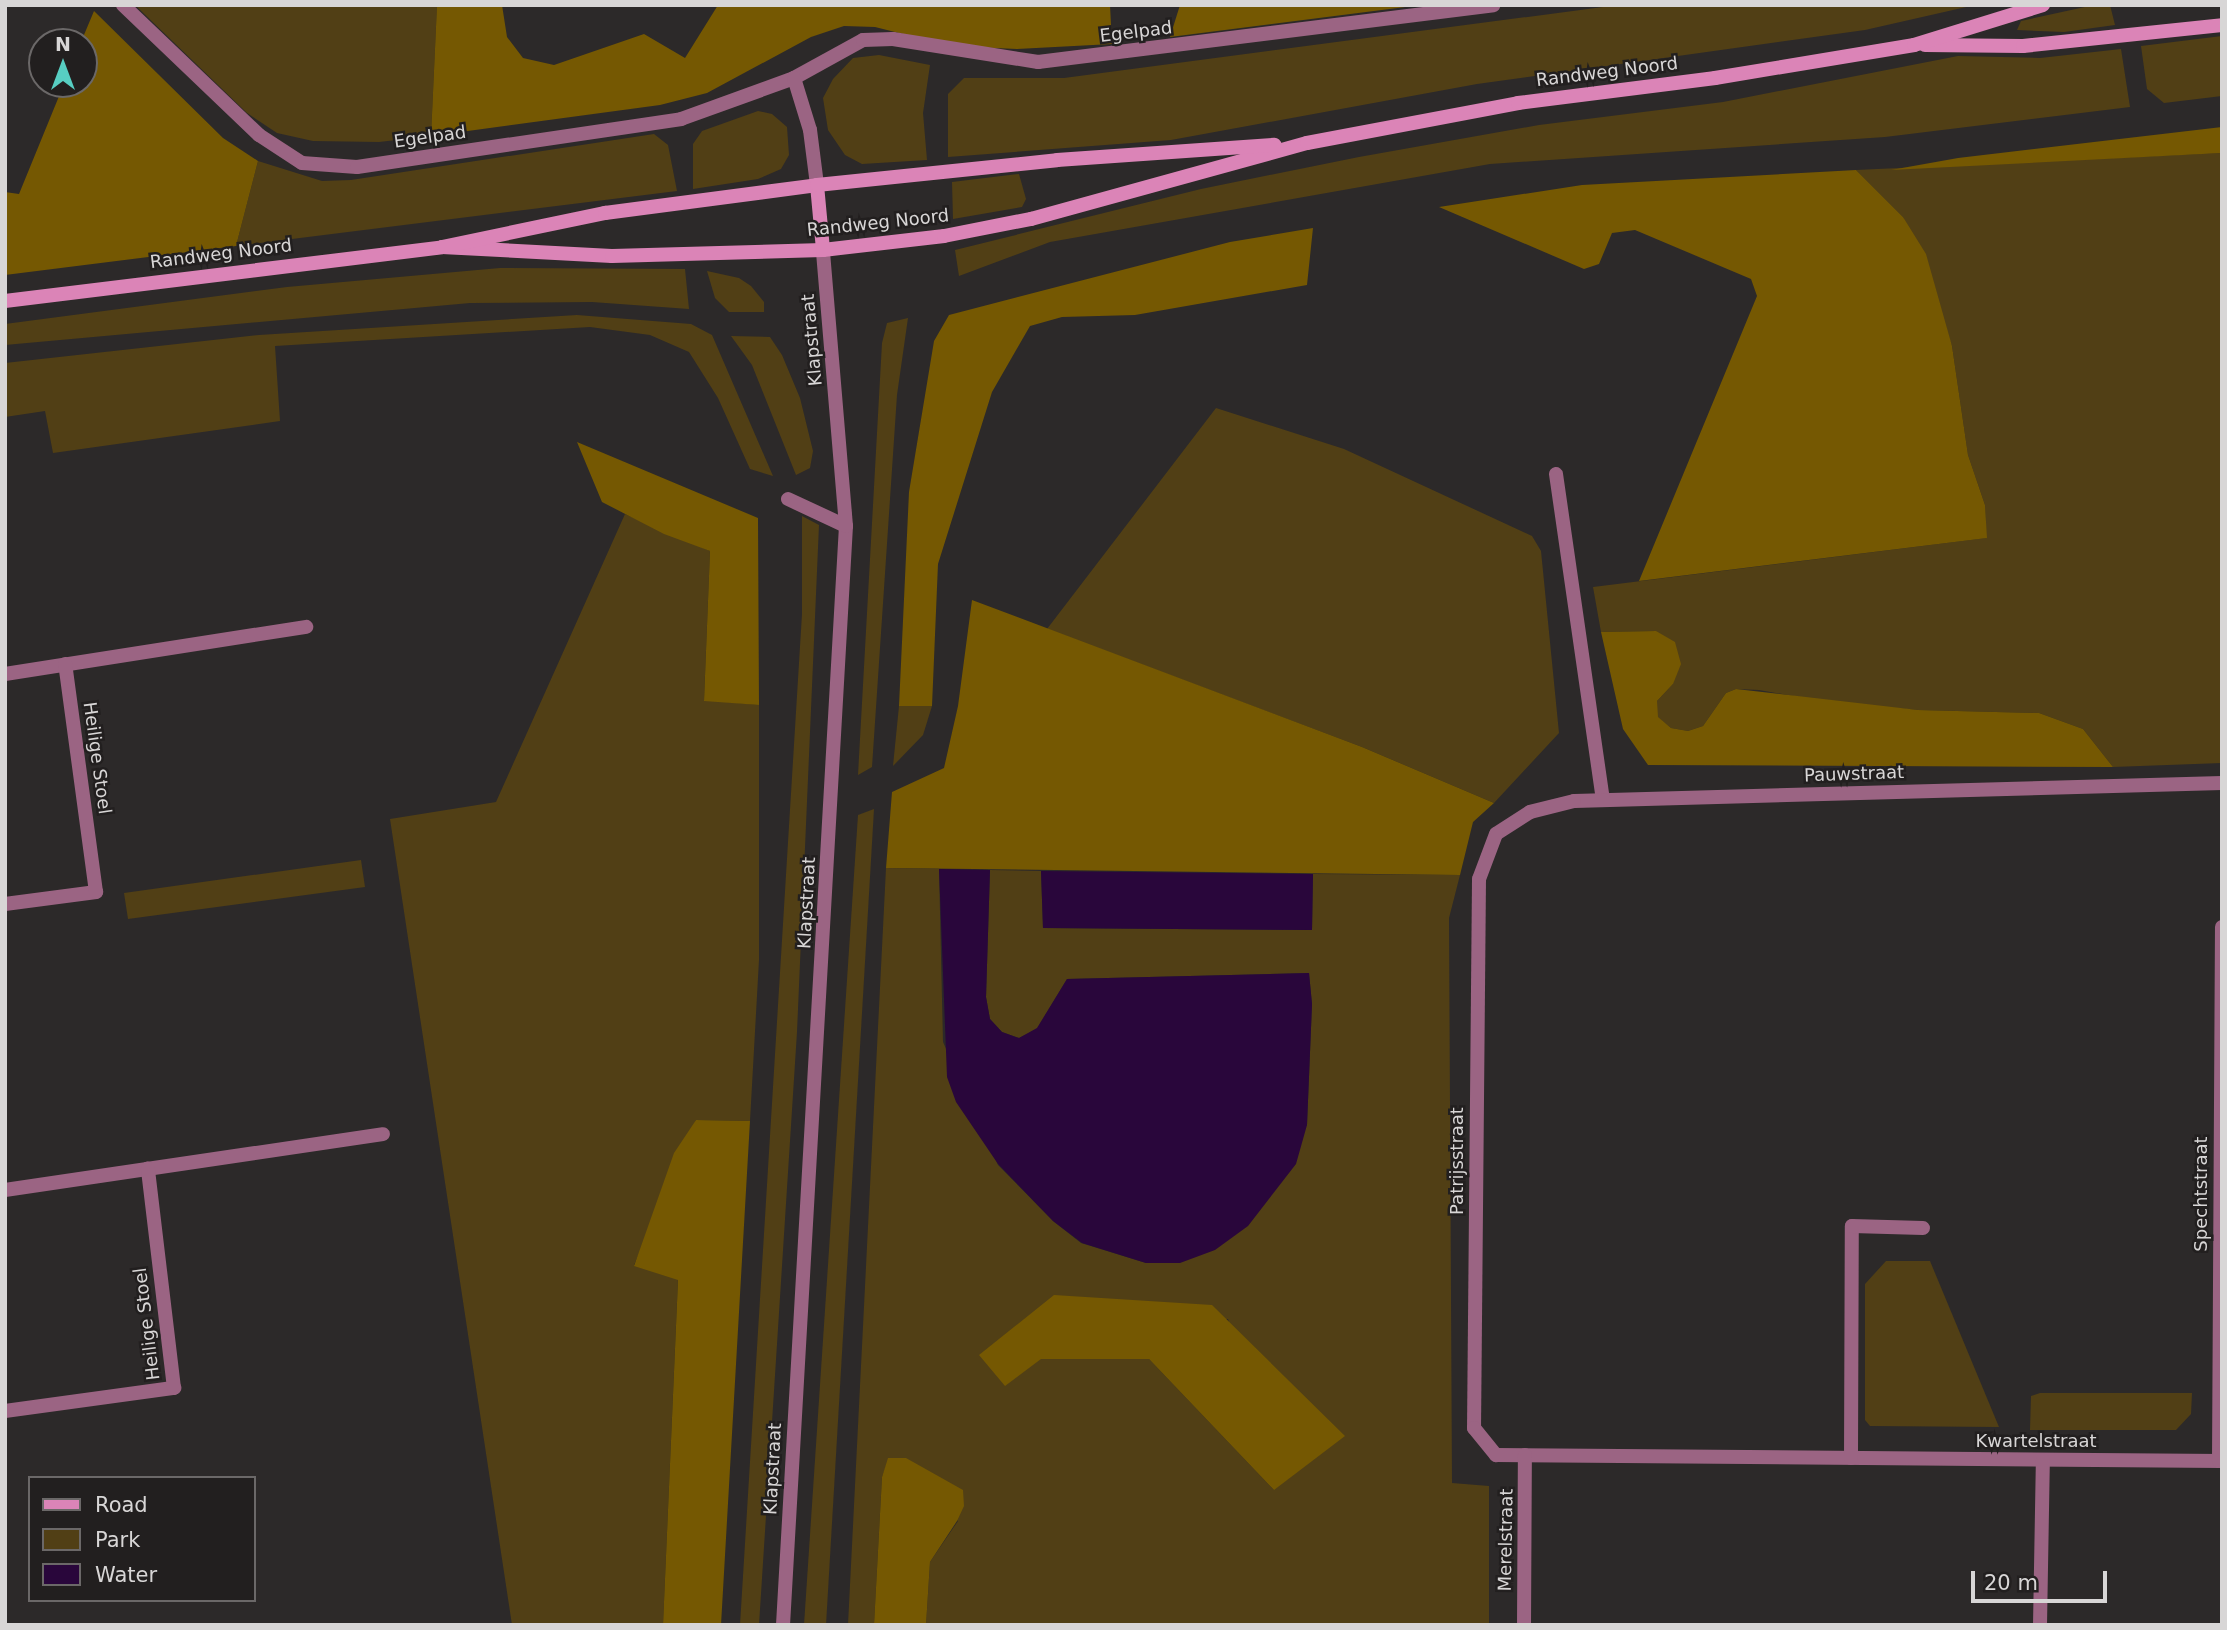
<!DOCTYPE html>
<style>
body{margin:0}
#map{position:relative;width:2227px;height:1630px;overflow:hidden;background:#2c2929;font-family:"DejaVu Sans",sans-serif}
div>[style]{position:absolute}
.green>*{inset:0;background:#513f15}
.forest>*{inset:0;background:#755802}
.water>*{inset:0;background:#29063b}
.service>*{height:14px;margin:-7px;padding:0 7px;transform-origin:7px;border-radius:7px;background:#9b6483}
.minor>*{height:14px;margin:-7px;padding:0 7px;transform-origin:7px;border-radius:7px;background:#9b6483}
.tertiary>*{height:14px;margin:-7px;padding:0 7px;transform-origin:7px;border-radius:7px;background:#9b6483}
.secondary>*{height:14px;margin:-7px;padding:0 7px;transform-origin:7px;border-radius:7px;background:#db84b7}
span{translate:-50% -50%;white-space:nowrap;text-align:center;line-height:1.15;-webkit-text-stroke:5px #221f1f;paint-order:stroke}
.street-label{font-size:18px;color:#d8d6d6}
.frame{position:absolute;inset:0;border:7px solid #d8d6d6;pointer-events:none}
.legend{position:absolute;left:28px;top:1476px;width:228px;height:126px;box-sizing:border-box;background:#221f1f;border:2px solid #6b6868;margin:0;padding:9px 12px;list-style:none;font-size:21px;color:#d8d6d6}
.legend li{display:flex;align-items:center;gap:14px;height:35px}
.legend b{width:35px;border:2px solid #6b6868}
.north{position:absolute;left:28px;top:28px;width:70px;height:70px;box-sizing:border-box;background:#221f1f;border:2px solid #6b6868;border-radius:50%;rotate:0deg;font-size:19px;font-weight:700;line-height:28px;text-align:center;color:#d8d6d6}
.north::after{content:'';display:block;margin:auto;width:24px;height:32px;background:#57cec2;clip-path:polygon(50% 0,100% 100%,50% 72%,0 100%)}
.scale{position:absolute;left:1971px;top:1571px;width:136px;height:32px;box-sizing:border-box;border:4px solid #d8d6d6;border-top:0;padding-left:9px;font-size:21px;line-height:24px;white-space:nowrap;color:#d8d6d6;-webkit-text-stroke:5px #221f1f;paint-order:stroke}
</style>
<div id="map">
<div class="green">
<div style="clip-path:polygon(135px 5px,437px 5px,431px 136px,379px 142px,313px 141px,277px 133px,247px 113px)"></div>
<div style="clip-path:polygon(1618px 5px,1975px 5px,1865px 30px,1477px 84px,1171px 140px,948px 157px,948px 94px,964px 78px,1064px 78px)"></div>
<div style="clip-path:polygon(2094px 5px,2110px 5px,2115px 25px,2064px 32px,2017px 30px,2021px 21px)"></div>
<div style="clip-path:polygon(2222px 36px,2222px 96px,2164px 103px,2147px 89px,2141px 46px)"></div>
<div style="clip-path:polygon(2121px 49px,2130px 107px,1885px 137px,1490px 164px,1050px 242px,959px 276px,955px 250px,1201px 189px,1359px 157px,1539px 125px,1723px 102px,1958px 56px,2040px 58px)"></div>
<div style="clip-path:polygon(879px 55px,930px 65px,923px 113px,927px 160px,862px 164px,845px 155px,828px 130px,823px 98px,833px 79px,853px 58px)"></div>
<div style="clip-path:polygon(758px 111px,772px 114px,787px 127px,789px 155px,781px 169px,758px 179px,693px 189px,693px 144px,702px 131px)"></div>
<div style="clip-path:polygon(654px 134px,668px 145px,677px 191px,236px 246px,258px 161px,322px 181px,351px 180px)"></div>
<div style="clip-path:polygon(2222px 153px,2222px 763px,2113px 767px,2083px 729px,2039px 713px,1918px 710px,1828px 702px,1759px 690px,1736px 689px,1726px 693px,1703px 726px,1688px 731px,1671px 728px,1657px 717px,1657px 701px,1673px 684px,1656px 631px,1601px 632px,1593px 587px,1986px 538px,1985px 505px,1968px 455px,1952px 346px,1903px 217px,1856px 170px)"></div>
<div style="clip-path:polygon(1019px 174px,1026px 199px,1022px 207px,953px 219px,952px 182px)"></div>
<div style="clip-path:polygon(500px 268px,685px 269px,689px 309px,592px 302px,470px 303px,5px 345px,5px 324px,287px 287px)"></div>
<div style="clip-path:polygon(707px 271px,739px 278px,751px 286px,764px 302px,764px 312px,729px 312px,715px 298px)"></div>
<div style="clip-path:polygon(577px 315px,691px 324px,712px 335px,773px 476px,750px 469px,718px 398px,689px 352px,650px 335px,590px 327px,275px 346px,280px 421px,53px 453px,45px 411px,5px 417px,5px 363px,259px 335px)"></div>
<div style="clip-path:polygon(908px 318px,897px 395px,872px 767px,858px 775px,882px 343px,887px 323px)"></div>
<div style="clip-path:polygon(731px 336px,770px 337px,782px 355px,800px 398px,813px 451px,810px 468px,796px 475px,752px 365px)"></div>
<div style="clip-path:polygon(1216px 408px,1344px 449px,1532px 536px,1541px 551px,1559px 733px,1494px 803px,1362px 747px,1047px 629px)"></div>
<div style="clip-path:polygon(625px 514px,710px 551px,704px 700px,759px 705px,759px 960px,750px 1121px,696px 1120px,634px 1265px,678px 1279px,663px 1625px,512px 1625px,390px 819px,496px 802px)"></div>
<div style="clip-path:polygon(802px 516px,819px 525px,797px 1032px,759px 1625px,740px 1625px,802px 614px)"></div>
<div style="clip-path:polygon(899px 706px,932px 706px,923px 735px,893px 766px)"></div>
<div style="clip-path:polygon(874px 809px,826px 1625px,804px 1625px,858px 815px)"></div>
<div style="clip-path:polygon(361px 860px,365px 887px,128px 919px,124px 893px)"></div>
<div style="clip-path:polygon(evenodd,886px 868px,939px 869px,943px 1042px,998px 1165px,1053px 1221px,1081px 1243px,1146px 1263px,1307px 1125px,1312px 1004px,1309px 973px,1067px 979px,1037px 1029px,1019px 1038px,1002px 1032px,990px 1019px,986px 997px,990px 870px,1041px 871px,1043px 928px,1312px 930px,1313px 874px,1460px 875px,1449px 918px,1452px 1483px,1489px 1486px,1489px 1625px,926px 1625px,930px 1562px,958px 1521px,889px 1458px,882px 1477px,874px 1625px,848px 1625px,886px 868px,1228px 1319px,1274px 1490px,1149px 1359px,1041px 1359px,1228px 1319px)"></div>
<div style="clip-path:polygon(1886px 1261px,1930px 1261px,1999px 1427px,1870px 1426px,1865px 1420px,1865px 1284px)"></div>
<div style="clip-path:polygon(2040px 1393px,2192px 1393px,2191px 1414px,2176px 1430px,2030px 1430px,2031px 1396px)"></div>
</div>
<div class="forest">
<div style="clip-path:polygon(437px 5px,502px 5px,507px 37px,523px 58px,554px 65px,644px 34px,685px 58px,718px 5px,1110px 5px,1112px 44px,1017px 49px,951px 46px,875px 27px,844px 26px,811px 37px,707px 93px,660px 105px,431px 136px)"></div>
<div style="clip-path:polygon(1180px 5px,1421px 5px,1170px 37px)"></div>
<div style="clip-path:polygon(94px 11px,223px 138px,258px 161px,236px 246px,5px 275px,5px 192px,19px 194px,64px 84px,84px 84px,81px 42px)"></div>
<div style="clip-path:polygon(2222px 127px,2222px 153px,1891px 170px,1958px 158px)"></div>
<div style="clip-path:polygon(1856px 170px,1903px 217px,1926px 254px,1952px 346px,1968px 455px,1985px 505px,1987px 538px,1639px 581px,1757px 296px,1751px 279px,1635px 230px,1612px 233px,1599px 264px,1584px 269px,1439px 207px,1582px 185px)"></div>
<div style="clip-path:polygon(1313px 228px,1307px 285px,1135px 315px,1062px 317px,1030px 326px,992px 392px,938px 564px,932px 706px,899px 706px,909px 492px,934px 341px,949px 315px,1230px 242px)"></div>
<div style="clip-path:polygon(577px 442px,758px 518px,759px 705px,704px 701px,710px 551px,664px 534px,602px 502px)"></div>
<div style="clip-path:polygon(972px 600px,1362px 747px,1494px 803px,1473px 822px,1460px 875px,886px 868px,892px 792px,944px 768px,958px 706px)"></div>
<div style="clip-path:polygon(1656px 631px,1675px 642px,1681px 664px,1673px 684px,1657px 701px,1658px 717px,1671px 728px,1688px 731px,1703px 726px,1726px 693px,1736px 689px,1918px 710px,2039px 713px,2083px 729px,2113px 767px,1648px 765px,1623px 729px,1601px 632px)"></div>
<div style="clip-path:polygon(696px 1120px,750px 1121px,721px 1625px,663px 1625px,678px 1280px,634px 1266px,674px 1153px)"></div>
<div style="clip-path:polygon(1054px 1295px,1212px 1305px,1345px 1436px,1274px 1490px,1149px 1359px,1041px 1359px,1005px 1386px,979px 1355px)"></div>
<div style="clip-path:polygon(888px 1458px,906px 1458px,963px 1490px,964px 1506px,957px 1521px,930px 1562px,926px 1625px,874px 1625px,882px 1477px)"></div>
</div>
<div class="water">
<div style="clip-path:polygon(939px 869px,990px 870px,986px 997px,990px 1019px,1002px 1032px,1019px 1038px,1037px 1028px,1067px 979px,1309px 973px,1312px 1004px,1307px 1125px,1296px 1164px,1248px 1226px,1215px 1250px,1180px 1263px,1146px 1263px,1082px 1243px,1053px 1221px,998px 1164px,956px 1102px,947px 1077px)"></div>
<div style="clip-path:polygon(1041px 871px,1313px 874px,1312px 930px,1043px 928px)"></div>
</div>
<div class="service">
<div style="left:1556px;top:474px;width:329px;rotate:81.8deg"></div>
<div style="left:788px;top:499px;width:64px;rotate:25deg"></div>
</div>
<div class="minor">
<div style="left:123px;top:5px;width:188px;rotate:43.7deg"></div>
<div style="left:259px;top:135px;width:51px;rotate:33.1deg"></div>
<div style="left:302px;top:163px;width:55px;rotate:4.2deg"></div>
<div style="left:357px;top:167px;width:328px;rotate:-8.4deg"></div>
<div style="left:681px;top:119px;width:120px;rotate:-19.9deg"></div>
<div style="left:794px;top:78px;width:79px;rotate:-28.8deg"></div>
<div style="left:863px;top:40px;width:30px;rotate:-2deg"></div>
<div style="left:893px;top:39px;width:147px;rotate:9deg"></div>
<div style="left:1038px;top:62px;width:459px;rotate:-7.1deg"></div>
<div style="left:794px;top:78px;width:54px;rotate:72.9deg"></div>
<div style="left:810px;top:130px;width:55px;rotate:82.7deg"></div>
<div style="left:5px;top:674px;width:305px;rotate:-8.9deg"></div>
<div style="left:2222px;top:783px;width:648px;rotate:178.41deg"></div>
<div style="left:1574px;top:801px;width:45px;rotate:166deg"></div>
<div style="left:1530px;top:812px;width:40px;rotate:147.1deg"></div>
<div style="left:1496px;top:834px;width:48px;rotate:110.7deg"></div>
<div style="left:1479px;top:879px;width:549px;rotate:90.52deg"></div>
<div style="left:1474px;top:1428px;width:35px;rotate:51deg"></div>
<div style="left:1496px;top:1455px;width:726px;rotate:0.47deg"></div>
<div style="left:5px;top:904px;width:92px;rotate:-7.5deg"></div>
<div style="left:96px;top:892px;width:230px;rotate:-97.7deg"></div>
<div style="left:5px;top:1190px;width:382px;rotate:-8.4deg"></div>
<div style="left:5px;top:1411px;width:171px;rotate:-7.8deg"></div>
<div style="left:174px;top:1388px;width:221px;rotate:-96.8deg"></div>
<div style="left:1851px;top:1458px;width:232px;rotate:-89.8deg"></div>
<div style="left:1852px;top:1226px;width:71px;rotate:1.6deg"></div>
<div style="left:2219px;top:1461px;width:534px;rotate:-89.68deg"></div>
<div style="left:1524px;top:1625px;width:170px;rotate:-89.7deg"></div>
<div style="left:2040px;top:1625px;width:165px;rotate:-89deg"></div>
</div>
<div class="tertiary">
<div style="left:783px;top:1625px;width:1101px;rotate:-86.72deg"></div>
<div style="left:846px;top:526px;width:277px;rotate:-94.8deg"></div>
</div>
<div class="secondary">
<div style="left:1925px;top:45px;width:98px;rotate:0.6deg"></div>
<div style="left:2023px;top:46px;width:200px;rotate:-6deg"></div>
<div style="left:817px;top:185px;width:65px;rotate:84.7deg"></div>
<div style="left:442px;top:247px;width:170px;rotate:3deg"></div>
<div style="left:612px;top:256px;width:211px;rotate:-1.6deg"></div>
<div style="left:823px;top:250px;width:122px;rotate:-6.6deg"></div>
<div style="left:944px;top:236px;width:89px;rotate:-11.1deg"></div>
<div style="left:1031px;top:219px;width:286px;rotate:-15.4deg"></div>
<div style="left:1307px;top:143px;width:215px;rotate:-10.7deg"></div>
<div style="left:1518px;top:103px;width:199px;rotate:-7.2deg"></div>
<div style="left:1715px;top:78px;width:202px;rotate:-9.4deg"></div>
<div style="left:1914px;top:45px;width:135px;rotate:-17.2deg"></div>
<div style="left:5px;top:301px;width:440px;rotate:-7deg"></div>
<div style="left:442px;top:247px;width:167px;rotate:-11.8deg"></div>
<div style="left:605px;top:213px;width:214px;rotate:-7.5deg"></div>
<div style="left:817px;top:185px;width:241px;rotate:-5.9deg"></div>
<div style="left:1057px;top:160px;width:218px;rotate:-4deg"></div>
</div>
<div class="street-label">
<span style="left:1136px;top:32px;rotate:-7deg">Egelpad</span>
<span style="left:1607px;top:72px;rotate:-7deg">Randweg Noord</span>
<span style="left:430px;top:137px;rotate:-8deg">Egelpad</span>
<span style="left:878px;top:223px;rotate:-6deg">Randweg Noord</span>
<span style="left:221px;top:254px;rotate:-7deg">Randweg Noord</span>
<span style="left:812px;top:340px;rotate:-95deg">Klapstraat</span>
<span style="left:97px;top:758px;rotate:82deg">Heilige Stoel</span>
<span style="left:1854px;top:774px;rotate:-2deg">Pauwstraat</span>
<span style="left:807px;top:903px;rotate:-87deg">Klapstraat</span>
<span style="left:1457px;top:1161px;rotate:-90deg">Patrijsstraat</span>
<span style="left:2201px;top:1194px;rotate:-90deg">Spechtstraat</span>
<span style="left:147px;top:1324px;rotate:-97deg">Heilige Stoel</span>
<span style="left:2036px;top:1441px">Kwartelstraat</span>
<span style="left:773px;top:1469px;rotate:-87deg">Klapstraat</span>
<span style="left:1506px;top:1540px;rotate:-89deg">Merelstraat</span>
</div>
<div class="frame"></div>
<ul class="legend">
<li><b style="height:9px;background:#db84b7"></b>Road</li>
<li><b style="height:19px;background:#513f15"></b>Park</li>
<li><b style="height:19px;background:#29063b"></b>Water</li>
</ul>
<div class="north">N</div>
<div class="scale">20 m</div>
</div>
